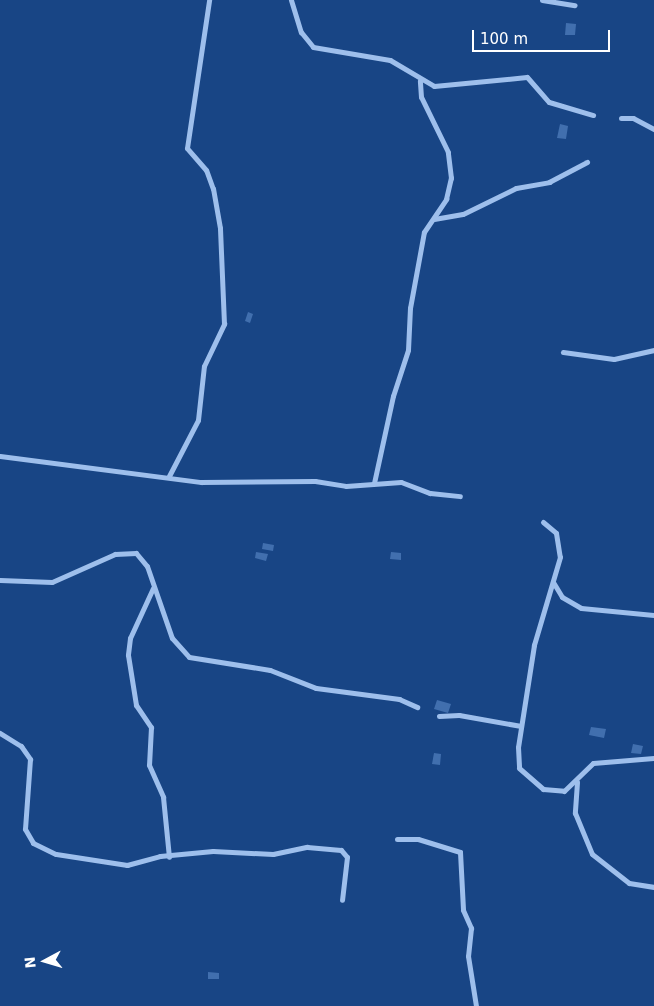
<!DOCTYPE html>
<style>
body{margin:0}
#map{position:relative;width:654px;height:1006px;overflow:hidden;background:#184585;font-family:"DejaVu Sans",sans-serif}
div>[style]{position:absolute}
.building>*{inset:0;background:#416fae}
.street>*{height:5px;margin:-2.5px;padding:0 2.5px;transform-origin:2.5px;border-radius:2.5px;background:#9ebfec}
span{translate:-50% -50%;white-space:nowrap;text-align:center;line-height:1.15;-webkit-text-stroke:4.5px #184585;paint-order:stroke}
.north{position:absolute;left:20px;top:936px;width:50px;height:50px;-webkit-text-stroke:4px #184585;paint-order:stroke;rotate:264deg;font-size:14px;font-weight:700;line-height:20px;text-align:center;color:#fff}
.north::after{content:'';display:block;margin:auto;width:18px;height:22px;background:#fff;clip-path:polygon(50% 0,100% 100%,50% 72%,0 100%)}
.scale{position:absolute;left:472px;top:30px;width:138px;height:22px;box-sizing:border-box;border:2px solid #fff;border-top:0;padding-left:6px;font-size:15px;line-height:18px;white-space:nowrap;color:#fff;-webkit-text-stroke:4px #184585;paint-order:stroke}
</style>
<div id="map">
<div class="building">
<div style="clip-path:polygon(566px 23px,576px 24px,575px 35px,565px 35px)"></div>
<div style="clip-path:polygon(560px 124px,568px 126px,566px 139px,557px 138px)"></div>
<div style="clip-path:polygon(248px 312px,253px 314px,250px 323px,245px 321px)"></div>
<div style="clip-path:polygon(263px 543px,274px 545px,273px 551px,262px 549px)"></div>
<div style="clip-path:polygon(256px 552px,268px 554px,266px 561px,255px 558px)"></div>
<div style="clip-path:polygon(391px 552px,401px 553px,401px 560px,390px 559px)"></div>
<div style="clip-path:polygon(437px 700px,451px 704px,448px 713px,434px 709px)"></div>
<div style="clip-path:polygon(591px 727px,606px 729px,604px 738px,589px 735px)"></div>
<div style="clip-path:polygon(633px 744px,643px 746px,641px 754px,631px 753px)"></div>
<div style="clip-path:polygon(434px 753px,441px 754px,440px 765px,432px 764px)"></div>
<div style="clip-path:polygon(208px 972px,219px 973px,219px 979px,208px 979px)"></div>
</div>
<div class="street">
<div style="left:291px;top:0;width:34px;rotate:73deg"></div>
<div style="left:301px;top:32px;width:19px;rotate:51deg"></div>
<div style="left:313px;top:47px;width:78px;rotate:9.6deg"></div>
<div style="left:390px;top:60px;width:51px;rotate:30.6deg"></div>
<div style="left:434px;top:86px;width:93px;rotate:-5.5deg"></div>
<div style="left:527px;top:77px;width:33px;rotate:49deg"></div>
<div style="left:549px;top:102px;width:46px;rotate:16.5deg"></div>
<div style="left:542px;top:0;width:33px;rotate:9deg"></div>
<div style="left:621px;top:118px;width:12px"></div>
<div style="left:633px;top:118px;width:24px;rotate:28deg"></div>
<div style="left:434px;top:219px;width:29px;rotate:-10deg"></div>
<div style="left:463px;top:214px;width:59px;rotate:-26.1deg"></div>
<div style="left:516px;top:188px;width:34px;rotate:-10deg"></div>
<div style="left:549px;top:182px;width:43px;rotate:-27.8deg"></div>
<div style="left:563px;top:352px;width:51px;rotate:7.8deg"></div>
<div style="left:614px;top:359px;width:41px;rotate:-12.7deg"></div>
<div style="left:0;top:456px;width:203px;rotate:7.4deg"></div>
<div style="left:201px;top:482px;width:114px;rotate:-0.5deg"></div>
<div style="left:315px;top:481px;width:31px;rotate:9deg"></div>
<div style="left:346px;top:486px;width:55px;rotate:-4.2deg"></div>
<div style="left:401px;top:482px;width:31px;rotate:21deg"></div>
<div style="left:430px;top:493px;width:30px;rotate:6deg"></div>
<div style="left:169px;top:476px;width:63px;rotate:-62.6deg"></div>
<div style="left:198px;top:420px;width:54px;rotate:-83.7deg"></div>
<div style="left:204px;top:366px;width:47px;rotate:-64.5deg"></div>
<div style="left:224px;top:324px;width:96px;rotate:-92.4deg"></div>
<div style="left:220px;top:228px;width:40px;rotate:-100deg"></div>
<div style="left:213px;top:189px;width:20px;rotate:-110deg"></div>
<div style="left:206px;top:170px;width:29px;rotate:-131deg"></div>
<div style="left:187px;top:148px;width:150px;rotate:-81.5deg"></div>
<div style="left:374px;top:483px;width:89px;rotate:-77.7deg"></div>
<div style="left:393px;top:396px;width:48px;rotate:-71.9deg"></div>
<div style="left:408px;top:350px;width:42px;rotate:-87.3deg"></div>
<div style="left:410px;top:308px;width:77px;rotate:-79.6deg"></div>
<div style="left:424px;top:232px;width:40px;rotate:-56deg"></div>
<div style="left:446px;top:199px;width:22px;rotate:-77deg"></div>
<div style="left:451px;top:178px;width:26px;rotate:-97deg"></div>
<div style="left:448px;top:152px;width:61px;rotate:-116.1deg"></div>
<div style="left:421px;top:97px;width:16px;rotate:-94deg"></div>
<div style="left:543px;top:522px;width:17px;rotate:40deg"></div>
<div style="left:556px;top:533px;width:24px;rotate:81deg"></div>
<div style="left:560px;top:557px;width:92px;rotate:106.5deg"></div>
<div style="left:534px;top:645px;width:103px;rotate:98.9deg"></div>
<div style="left:518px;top:747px;width:21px;rotate:87deg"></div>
<div style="left:519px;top:768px;width:32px;rotate:41deg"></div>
<div style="left:543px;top:789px;width:21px;rotate:5deg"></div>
<div style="left:564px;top:791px;width:40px;rotate:-44deg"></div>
<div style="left:593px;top:763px;width:61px;rotate:-4.7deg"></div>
<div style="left:0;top:580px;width:52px;rotate:2.2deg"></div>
<div style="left:52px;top:582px;width:69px;rotate:-24deg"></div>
<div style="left:115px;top:554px;width:21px;rotate:-3deg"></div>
<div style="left:136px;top:553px;width:17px;rotate:50deg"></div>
<div style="left:147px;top:566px;width:76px;rotate:70.9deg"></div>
<div style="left:172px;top:638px;width:25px;rotate:48deg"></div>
<div style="left:189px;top:657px;width:82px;rotate:9.1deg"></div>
<div style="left:270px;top:670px;width:49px;rotate:21.4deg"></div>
<div style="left:316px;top:688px;width:84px;rotate:7.5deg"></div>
<div style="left:399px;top:699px;width:20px;rotate:24deg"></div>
<div style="left:553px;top:582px;width:17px;rotate:59deg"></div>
<div style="left:562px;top:597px;width:22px;rotate:30deg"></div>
<div style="left:581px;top:608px;width:73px;rotate:5.5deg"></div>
<div style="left:153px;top:588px;width:55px;rotate:114.7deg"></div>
<div style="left:130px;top:638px;width:17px;rotate:97deg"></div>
<div style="left:128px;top:655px;width:51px;rotate:80.9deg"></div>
<div style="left:136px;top:705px;width:27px;rotate:56deg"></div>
<div style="left:151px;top:727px;width:38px;rotate:93deg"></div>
<div style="left:149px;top:765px;width:35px;rotate:66deg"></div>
<div style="left:163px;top:797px;width:60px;rotate:84.3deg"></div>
<div style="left:439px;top:716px;width:20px;rotate:-3deg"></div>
<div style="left:459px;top:715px;width:63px;rotate:10.1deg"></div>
<div style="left:0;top:733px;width:25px;rotate:32deg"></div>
<div style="left:21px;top:746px;width:16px;rotate:55deg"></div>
<div style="left:30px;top:759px;width:70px;rotate:94.1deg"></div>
<div style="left:25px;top:829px;width:16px;rotate:60deg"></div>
<div style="left:33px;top:843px;width:25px;rotate:26deg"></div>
<div style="left:56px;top:854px;width:72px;rotate:8.8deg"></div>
<div style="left:127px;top:865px;width:34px;rotate:-15deg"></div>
<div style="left:160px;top:856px;width:53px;rotate:-5.4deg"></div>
<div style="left:213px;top:851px;width:60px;rotate:2.9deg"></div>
<div style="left:273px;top:854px;width:35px;rotate:-12deg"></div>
<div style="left:307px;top:847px;width:34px;rotate:5deg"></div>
<div style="left:341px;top:850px;width:9px;rotate:49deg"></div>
<div style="left:347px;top:857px;width:43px;rotate:96.6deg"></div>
<div style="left:577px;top:782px;width:31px;rotate:94deg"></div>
<div style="left:575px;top:813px;width:44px;rotate:67.5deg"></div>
<div style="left:592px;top:854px;width:47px;rotate:38.1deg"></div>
<div style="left:629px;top:883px;width:25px;rotate:9deg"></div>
<div style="left:397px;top:839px;width:21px"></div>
<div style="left:418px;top:839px;width:44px;rotate:17.2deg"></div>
<div style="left:460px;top:852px;width:58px;rotate:87deg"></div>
<div style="left:463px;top:910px;width:20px;rotate:66deg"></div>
<div style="left:471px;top:928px;width:28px;rotate:96deg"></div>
<div style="left:468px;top:956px;width:51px;rotate:80.9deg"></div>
</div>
<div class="north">N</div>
<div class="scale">100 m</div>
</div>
